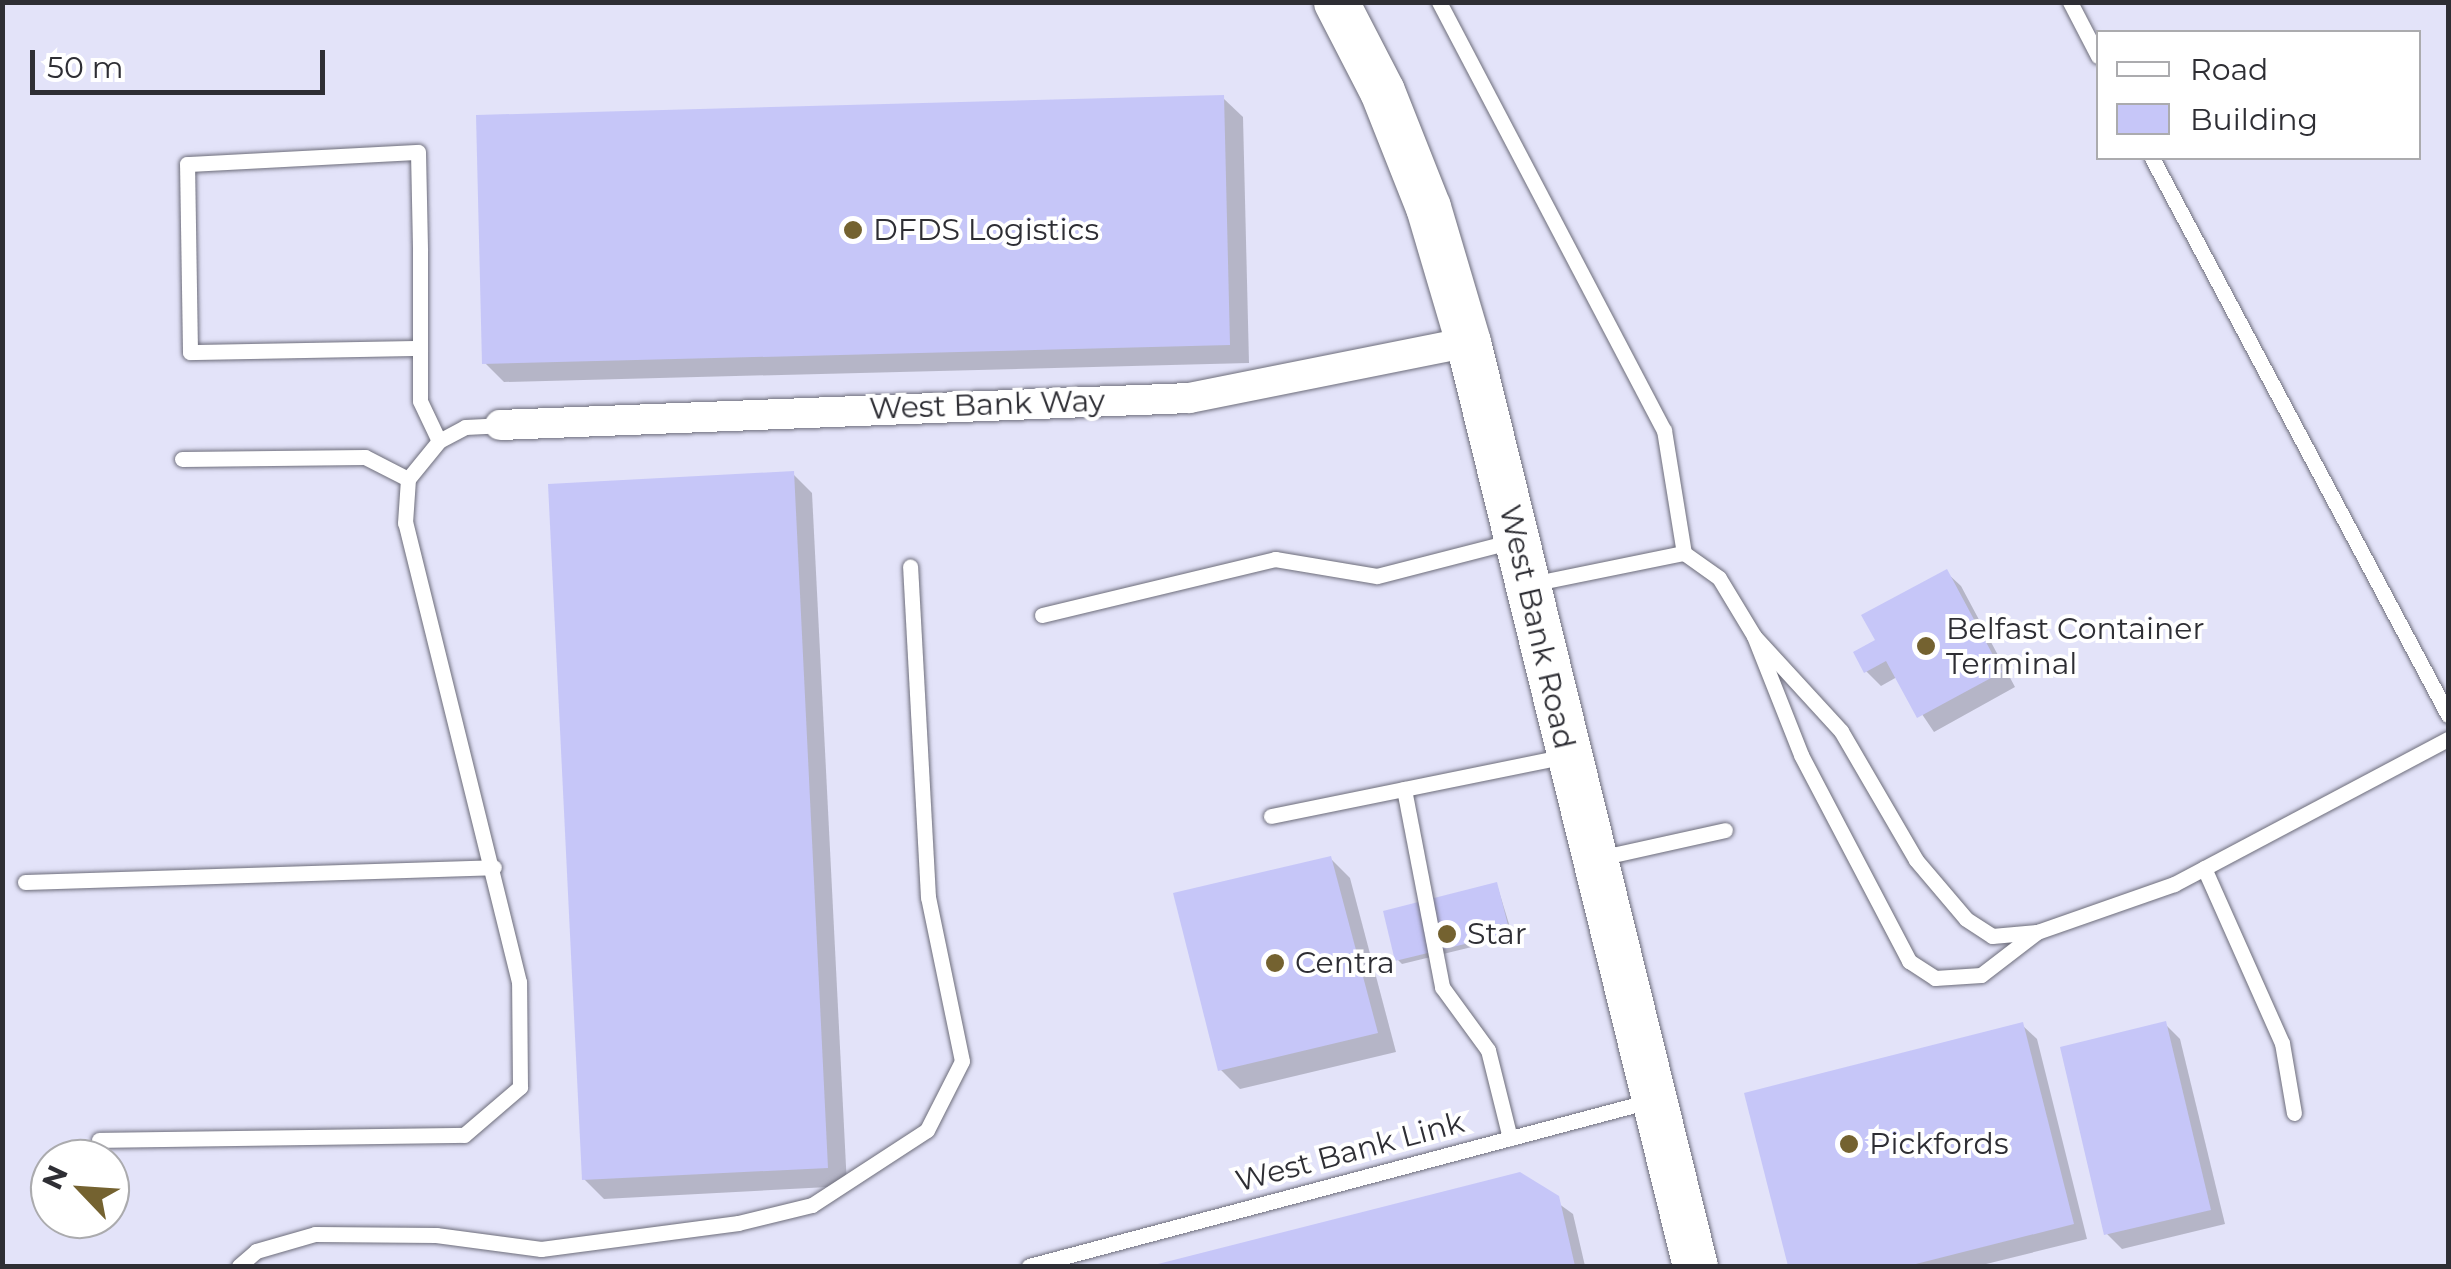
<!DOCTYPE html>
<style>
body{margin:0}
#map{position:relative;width:2451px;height:1269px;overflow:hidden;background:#ecedfb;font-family:Montserrat,sans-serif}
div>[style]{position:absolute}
.built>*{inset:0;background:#e3e3f9}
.shadow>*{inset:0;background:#0003}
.building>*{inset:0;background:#c6c6f8}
.roads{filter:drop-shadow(0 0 2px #6d6d7a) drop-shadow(0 0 2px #6d6d7a)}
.lane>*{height:15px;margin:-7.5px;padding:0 7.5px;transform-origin:7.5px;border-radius:7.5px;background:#fff}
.street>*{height:30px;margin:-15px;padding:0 15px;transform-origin:15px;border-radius:15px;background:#fff}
.secondary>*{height:45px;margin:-22.5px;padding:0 22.5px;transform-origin:22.5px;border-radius:22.5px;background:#fff}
.dots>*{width:28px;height:28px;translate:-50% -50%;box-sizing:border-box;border:5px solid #fff;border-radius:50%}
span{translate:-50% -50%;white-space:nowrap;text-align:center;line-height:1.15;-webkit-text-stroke:8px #fff;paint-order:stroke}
.poi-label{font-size:30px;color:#2e2e34}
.left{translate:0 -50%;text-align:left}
.street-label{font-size:30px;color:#2e2e34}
.frame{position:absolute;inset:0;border:5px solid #2e2e34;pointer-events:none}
.legend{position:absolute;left:2096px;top:30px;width:325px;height:130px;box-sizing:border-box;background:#fff;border:2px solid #ababae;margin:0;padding:12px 18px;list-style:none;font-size:30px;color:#2e2e34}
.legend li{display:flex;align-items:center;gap:20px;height:50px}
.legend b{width:50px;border:2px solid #ababae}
.north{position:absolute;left:30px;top:1139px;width:100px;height:100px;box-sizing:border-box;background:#fff;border:2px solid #ababae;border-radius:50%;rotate:295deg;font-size:28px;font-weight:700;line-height:40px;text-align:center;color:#2e2e34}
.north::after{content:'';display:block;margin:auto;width:35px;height:45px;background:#746230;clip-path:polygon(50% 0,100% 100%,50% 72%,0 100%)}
.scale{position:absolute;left:30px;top:50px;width:295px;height:45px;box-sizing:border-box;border:5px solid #2e2e34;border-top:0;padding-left:12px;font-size:30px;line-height:35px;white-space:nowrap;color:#2e2e34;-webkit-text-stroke:8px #fff;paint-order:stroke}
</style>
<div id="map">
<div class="built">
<div style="clip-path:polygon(evenodd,2px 3px,2448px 3px,2448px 1266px,3px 1266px,2px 3px,2098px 32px,2418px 32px,2418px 158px,2098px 158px,2098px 32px,2px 3px,50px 1159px,110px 1159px,110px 1219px,50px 1219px,50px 1159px)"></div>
</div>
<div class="shadow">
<div style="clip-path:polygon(1223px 98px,1243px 117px,1249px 363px,504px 382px,485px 363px)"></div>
<div style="clip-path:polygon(793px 474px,812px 493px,847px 1186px,604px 1199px,584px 1179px)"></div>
<div style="clip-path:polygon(1946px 572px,1961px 586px,2015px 687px,1934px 732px,1897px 677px,1881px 686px,1866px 671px,1878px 641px)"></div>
<div style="clip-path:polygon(1330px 858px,1350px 878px,1396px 1052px,1240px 1089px,1221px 1070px)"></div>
<div style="clip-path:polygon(1497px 885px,1513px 937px,1402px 964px,1398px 960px)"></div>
<div style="clip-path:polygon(2165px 1024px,2180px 1039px,2225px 1224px,2122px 1249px,2107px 1234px)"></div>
<div style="clip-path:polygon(2022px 1025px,2037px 1039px,2087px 1239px,1978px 1266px,1791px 1266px,1747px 1095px)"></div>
<div style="clip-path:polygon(1519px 1175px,1573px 1214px,1585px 1266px,1155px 1266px)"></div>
</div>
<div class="building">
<div style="clip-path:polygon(1224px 95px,1230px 345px,482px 364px,476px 115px)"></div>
<div style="clip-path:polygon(794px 471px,828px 1168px,582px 1180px,548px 484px)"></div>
<div style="clip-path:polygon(1947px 569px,2002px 672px,1917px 718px,1886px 661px,1864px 673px,1853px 652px,1875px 640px,1861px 615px)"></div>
<div style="clip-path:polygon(1331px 856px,1378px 1033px,1218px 1071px,1173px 893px)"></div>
<div style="clip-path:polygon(1497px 882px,1510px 933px,1395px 961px,1383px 911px)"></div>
<div style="clip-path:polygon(2166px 1021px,2211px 1210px,2104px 1235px,2060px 1047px)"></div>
<div style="clip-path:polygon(2023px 1022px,2074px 1224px,1908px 1266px,1788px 1266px,1744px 1093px)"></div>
<div style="clip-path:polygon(1520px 1172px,1559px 1196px,1575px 1266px,1150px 1266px)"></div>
</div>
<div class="roads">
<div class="lane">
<div style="left:1439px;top:2px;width:484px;rotate:62.3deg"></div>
<div style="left:1664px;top:430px;width:125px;rotate:80.8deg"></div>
<div style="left:2070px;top:2px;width:61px;rotate:62.6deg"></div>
<div style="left:2152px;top:158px;width:631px;rotate:62.01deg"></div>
<div style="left:420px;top:348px;width:230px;rotate:179deg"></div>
<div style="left:190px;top:352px;width:188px;rotate:-90.9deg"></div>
<div style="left:187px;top:164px;width:231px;rotate:-3deg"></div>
<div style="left:418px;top:152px;width:99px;rotate:88.8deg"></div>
<div style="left:420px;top:251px;width:150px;rotate:90deg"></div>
<div style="left:420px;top:401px;width:44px;rotate:64.6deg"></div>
<div style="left:182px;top:459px;width:183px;rotate:-0.6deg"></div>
<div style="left:365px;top:457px;width:48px;rotate:27.1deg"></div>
<div style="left:1531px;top:584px;width:156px;rotate:-11.5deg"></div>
<div style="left:1684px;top:553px;width:43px;rotate:35.5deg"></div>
<div style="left:1719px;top:578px;width:68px;rotate:58.9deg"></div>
<div style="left:1754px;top:636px;width:128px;rotate:68.4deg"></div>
<div style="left:1801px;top:755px;width:233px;rotate:62.3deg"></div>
<div style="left:1909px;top:961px;width:31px;rotate:33deg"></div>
<div style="left:1935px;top:978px;width:46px;rotate:-3.7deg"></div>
<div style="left:1981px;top:975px;width:71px;rotate:-37.5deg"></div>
<div style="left:1042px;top:615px;width:240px;rotate:-13.5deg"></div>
<div style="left:1275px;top:559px;width:103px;rotate:9.5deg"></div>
<div style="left:1377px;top:576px;width:140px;rotate:-14.4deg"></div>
<div style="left:1754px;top:636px;width:129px;rotate:47.5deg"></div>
<div style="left:1841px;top:731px;width:149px;rotate:59.8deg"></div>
<div style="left:1916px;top:860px;width:77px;rotate:49.7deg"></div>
<div style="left:1966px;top:919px;width:31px;rotate:33deg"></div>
<div style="left:1992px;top:936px;width:45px;rotate:-5.1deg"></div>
<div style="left:2037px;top:932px;width:145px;rotate:-19.3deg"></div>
<div style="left:2174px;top:884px;width:310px;rotate:-27.9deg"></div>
<div style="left:1404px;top:789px;width:202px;rotate:79.1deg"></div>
<div style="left:1442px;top:987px;width:78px;rotate:53.9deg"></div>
<div style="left:1488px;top:1050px;width:91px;rotate:76deg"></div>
<div style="left:1271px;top:816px;width:302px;rotate:-11.5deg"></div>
<div style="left:1599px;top:858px;width:129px;rotate:-12.5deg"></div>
<div style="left:2204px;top:868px;width:192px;rotate:66deg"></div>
<div style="left:2282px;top:1043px;width:71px;rotate:80.3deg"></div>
<div style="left:25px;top:882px;width:469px;rotate:-1.8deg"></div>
<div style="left:99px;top:1140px;width:365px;rotate:-0.8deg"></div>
<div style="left:464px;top:1135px;width:74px;rotate:-40.6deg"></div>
<div style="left:520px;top:1087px;width:105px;rotate:-90.5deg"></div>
<div style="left:519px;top:982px;width:473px;rotate:-103.9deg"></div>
<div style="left:405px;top:523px;width:44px;rotate:-86.1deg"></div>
<div style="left:408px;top:479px;width:49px;rotate:-50.8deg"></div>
<div style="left:439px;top:441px;width:30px;rotate:-28deg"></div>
<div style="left:465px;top:427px;width:35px;rotate:-3deg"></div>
<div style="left:239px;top:1266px;width:23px;rotate:-41deg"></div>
<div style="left:256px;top:1251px;width:61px;rotate:-16.1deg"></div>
<div style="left:315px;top:1234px;width:121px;rotate:0.5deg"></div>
<div style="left:436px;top:1235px;width:106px;rotate:7.6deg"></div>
<div style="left:541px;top:1249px;width:199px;rotate:-7.5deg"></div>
<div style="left:738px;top:1223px;width:76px;rotate:-13.7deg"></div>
<div style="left:812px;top:1205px;width:137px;rotate:-33.1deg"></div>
<div style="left:927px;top:1130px;width:77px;rotate:-63.1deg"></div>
<div style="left:962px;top:1061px;width:167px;rotate:-101.7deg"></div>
<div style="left:928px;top:897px;width:331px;rotate:-93.1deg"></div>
<div style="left:1029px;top:1266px;width:643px;rotate:-14.88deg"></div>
</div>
<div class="street">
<div style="left:500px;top:425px;width:690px;rotate:-2.24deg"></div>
<div style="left:1189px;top:398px;width:285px;rotate:-11.3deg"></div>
</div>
<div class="secondary">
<div style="left:1336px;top:2px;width:100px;rotate:62.7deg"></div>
<div style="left:1382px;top:91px;width:125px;rotate:68.4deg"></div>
<div style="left:1428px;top:207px;width:141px;rotate:73.5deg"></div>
<div style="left:1468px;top:342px;width:951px;rotate:76.2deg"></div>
</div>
</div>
<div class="dots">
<div style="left:853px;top:230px;background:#746230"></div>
<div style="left:1926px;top:646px;background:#746230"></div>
<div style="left:1447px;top:934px;background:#746230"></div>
<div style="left:1275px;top:963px;background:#746230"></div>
<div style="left:1849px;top:1144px;background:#746230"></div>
</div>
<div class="poi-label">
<span class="left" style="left:873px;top:230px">DFDS Logistics</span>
<span class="left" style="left:1946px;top:646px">Belfast Container<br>Terminal</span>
<span class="left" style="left:1467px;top:934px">Star</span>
<span class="left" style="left:1295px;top:963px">Centra</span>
<span class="left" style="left:1869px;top:1144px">Pickfords</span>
</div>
<div class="street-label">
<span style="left:987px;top:405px;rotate:-2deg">West Bank Way</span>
<span style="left:1537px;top:627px;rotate:77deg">West Bank Road</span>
<span style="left:1350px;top:1152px;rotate:-15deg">West Bank Link</span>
</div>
<div class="frame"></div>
<ul class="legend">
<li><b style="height:12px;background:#fff"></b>Road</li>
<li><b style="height:28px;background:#c6c6f8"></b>Building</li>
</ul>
<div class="north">N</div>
<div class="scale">50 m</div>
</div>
